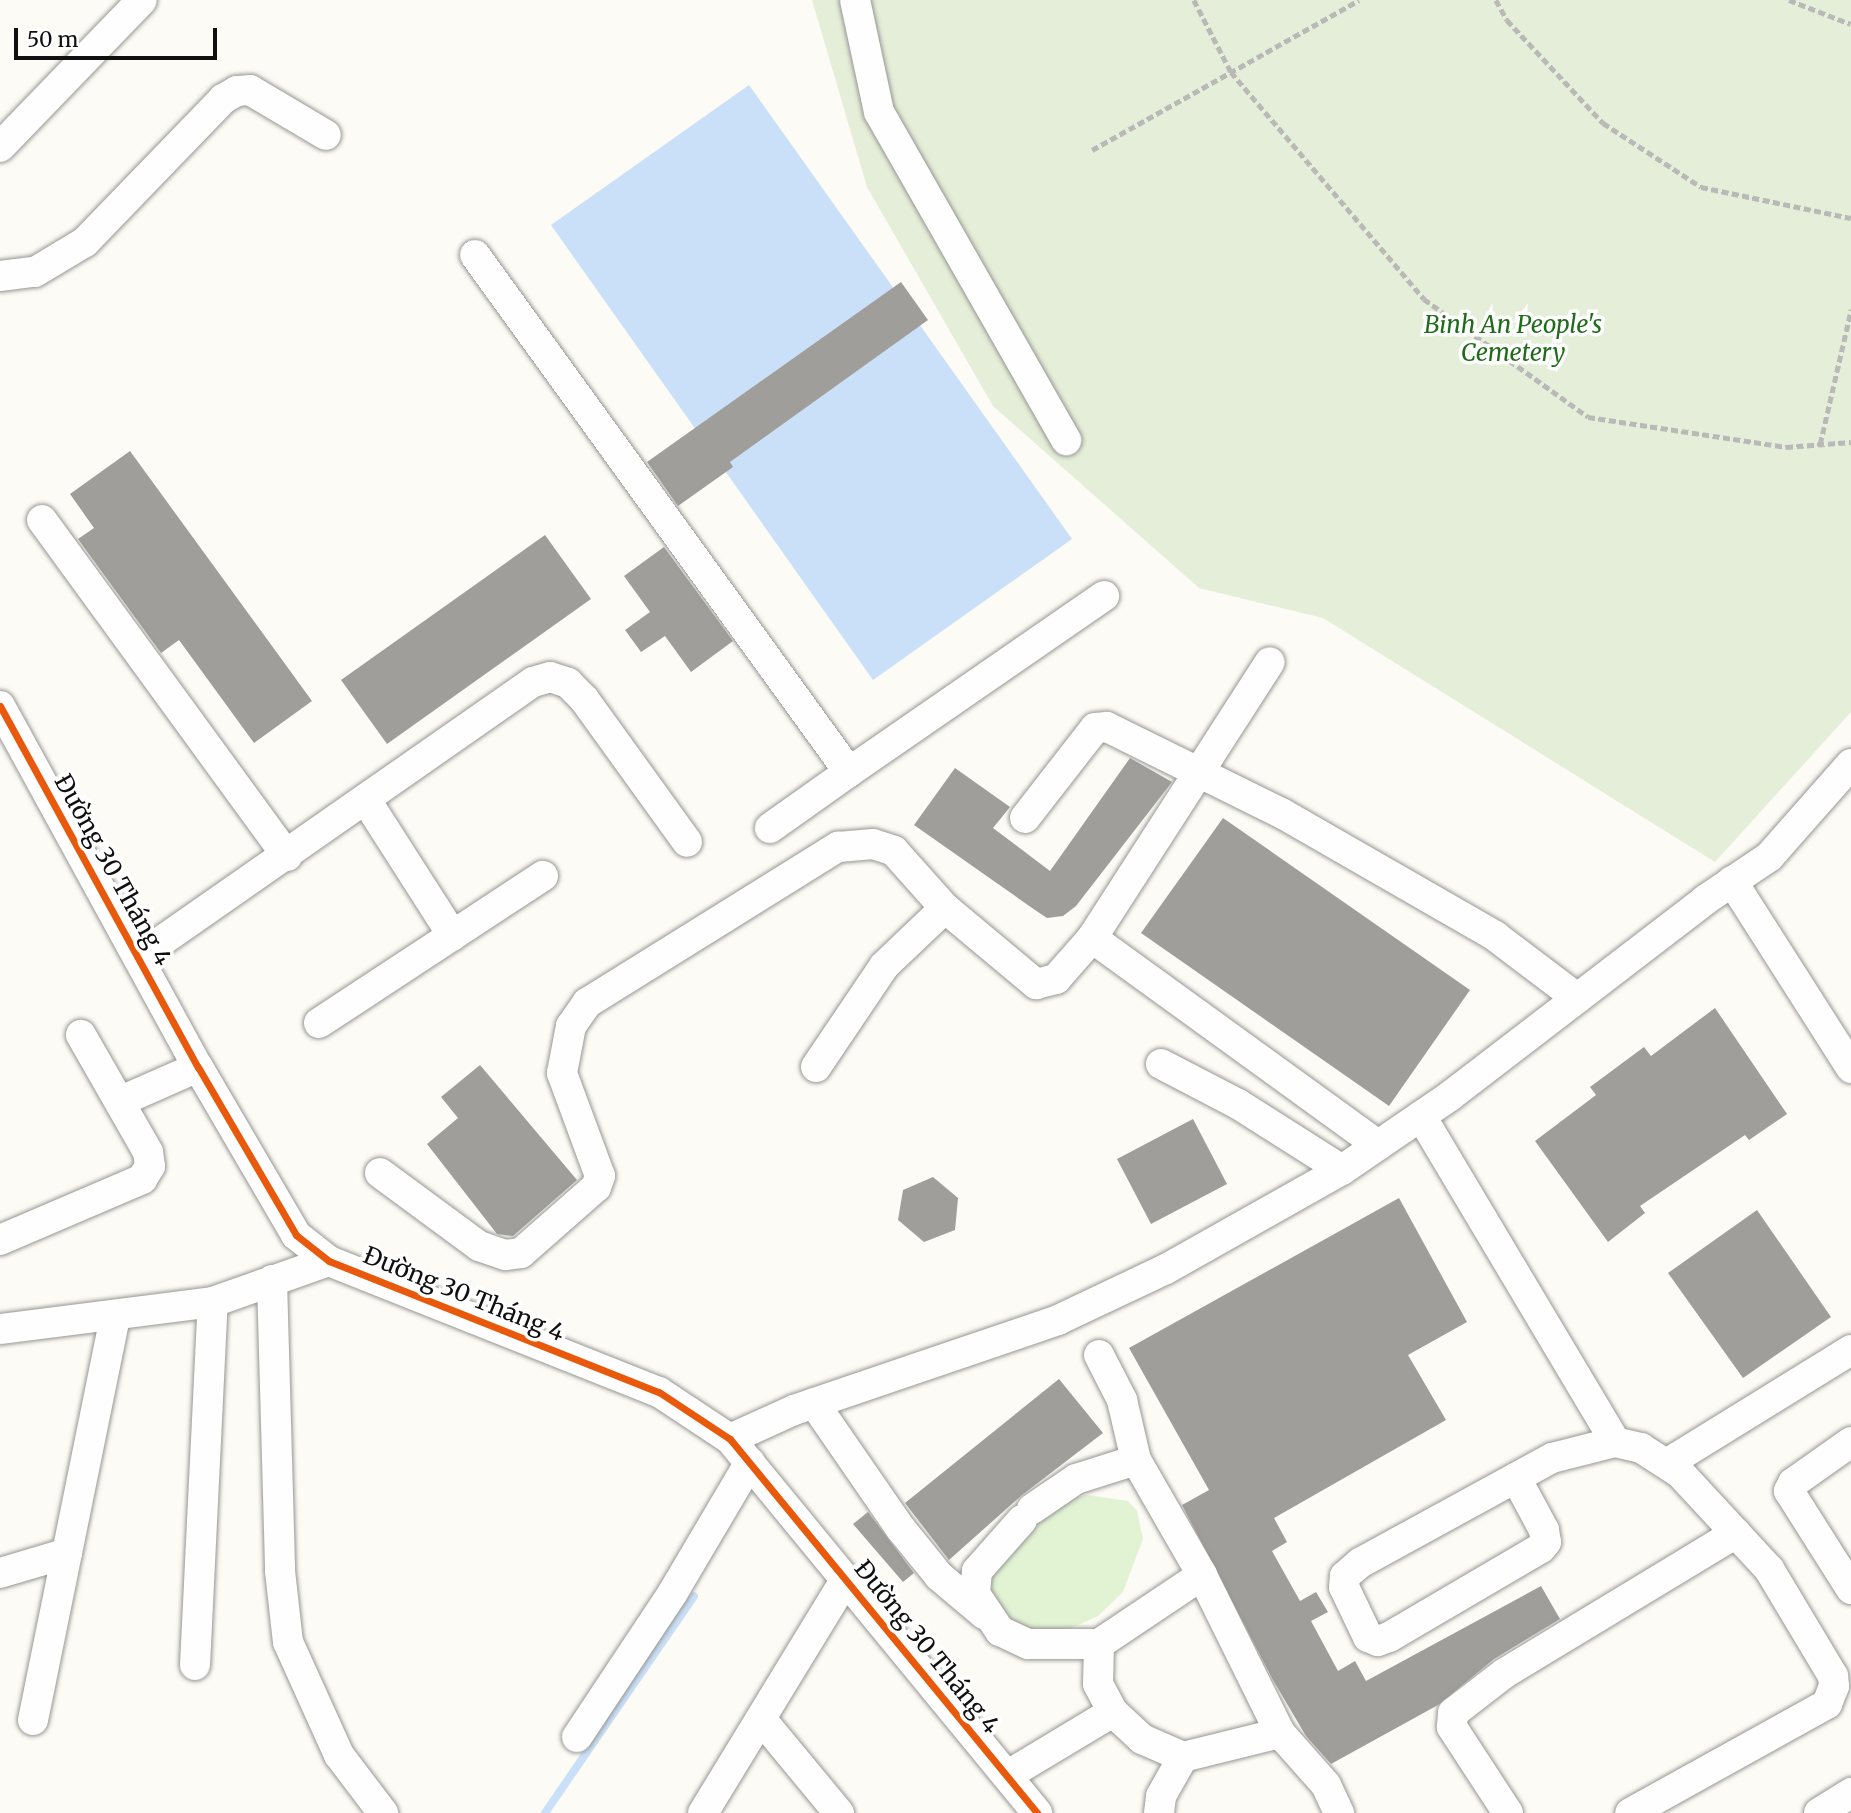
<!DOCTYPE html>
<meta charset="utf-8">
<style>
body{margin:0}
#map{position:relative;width:1851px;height:1813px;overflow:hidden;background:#fcfbf5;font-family:Merriweather,serif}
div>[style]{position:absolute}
.green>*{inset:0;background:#e2f3d4}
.cemetery>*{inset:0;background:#e5eed8}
.water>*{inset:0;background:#cae0f8}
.stream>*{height:8px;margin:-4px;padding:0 4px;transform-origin:4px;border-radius:4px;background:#cae0f8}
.building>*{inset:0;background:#a09e9a}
.path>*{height:4.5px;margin-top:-2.25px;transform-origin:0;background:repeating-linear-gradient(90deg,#b9b9b8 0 7px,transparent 0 10.5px)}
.roads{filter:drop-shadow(0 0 2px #969693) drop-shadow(0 0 2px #969693)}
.minor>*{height:30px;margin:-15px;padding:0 15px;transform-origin:15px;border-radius:15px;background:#fffefe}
.cycleway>*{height:7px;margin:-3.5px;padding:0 3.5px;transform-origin:3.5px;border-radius:3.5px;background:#e8590c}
span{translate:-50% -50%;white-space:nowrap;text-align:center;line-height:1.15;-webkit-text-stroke:7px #fff;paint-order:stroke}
.park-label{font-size:24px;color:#206c1b;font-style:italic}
.street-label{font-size:24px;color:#101010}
.scale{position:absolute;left:14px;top:28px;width:203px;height:32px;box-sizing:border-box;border:4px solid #101010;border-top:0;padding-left:9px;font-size:21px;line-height:24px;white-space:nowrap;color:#101010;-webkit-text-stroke:5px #fff;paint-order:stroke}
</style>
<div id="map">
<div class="green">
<div style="clip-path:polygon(1088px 1495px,1128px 1501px,1137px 1511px,1143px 1539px,1123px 1592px,1098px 1616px,1065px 1631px,1032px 1637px,1001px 1623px,987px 1581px,997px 1559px,1060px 1501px)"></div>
</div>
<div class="cemetery">
<div style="clip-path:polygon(812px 0,1851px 0,1851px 712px,1715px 862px,1323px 618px,1199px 588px,993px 406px,867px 187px)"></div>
</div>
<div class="water">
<div style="clip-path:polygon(749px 85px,1072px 539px,873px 680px,551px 225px)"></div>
</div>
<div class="stream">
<div style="left:545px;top:1813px;width:263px;rotate:-55.5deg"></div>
</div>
<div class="building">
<div style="clip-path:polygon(901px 282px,928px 320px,730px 462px,733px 467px,678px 506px,647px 462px)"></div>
<div style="clip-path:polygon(130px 451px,312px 701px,254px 743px,179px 640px,161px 653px,78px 539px,94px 528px,70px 494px)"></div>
<div style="clip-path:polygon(545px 535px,591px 599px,387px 744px,341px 680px)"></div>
<div style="clip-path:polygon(664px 547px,733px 641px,691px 672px,665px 636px,641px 652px,625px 630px,650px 612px,624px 576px)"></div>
<div style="clip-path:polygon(1130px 758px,1172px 782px,1076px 906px,1063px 916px,1047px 918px,1035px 910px,914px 825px,955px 768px,1010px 807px,993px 828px,1050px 871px)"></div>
<div style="clip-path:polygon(1223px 818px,1470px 990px,1389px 1106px,1141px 933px)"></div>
<div style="clip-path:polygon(1715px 1008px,1787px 1114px,1749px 1140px,1745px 1135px,1640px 1206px,1645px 1213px,1608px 1242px,1535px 1141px,1596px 1095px,1590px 1087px,1644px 1047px,1651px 1056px)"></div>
<div style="clip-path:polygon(480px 1065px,577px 1180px,513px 1236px,497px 1234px,427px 1144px,458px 1118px,441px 1097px)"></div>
<div style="clip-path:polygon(1193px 1119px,1227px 1184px,1151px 1224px,1117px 1159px)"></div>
<div style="clip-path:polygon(933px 1177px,958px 1198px,955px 1230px,924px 1242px,898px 1220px,903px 1190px)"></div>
<div style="clip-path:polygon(1399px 1198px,1467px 1322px,1408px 1355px,1446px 1420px,1274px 1518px,1287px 1542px,1272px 1551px,1300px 1601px,1316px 1592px,1328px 1612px,1311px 1621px,1338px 1671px,1355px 1661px,1366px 1681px,1541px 1586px,1560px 1619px,1494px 1659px,1438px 1705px,1331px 1764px,1306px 1736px,1273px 1680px,1182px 1505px,1209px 1490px,1129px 1348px)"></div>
<div style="clip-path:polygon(1757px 1210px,1831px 1317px,1743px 1378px,1668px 1273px)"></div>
<div style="clip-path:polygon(1059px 1379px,1103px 1433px,1022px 1495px,949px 1560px,905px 1503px)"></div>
<div style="clip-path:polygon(868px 1512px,914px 1573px,903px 1582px,853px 1524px)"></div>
</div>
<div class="path">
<div style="left:1194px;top:0;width:81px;rotate:62.8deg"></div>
<div style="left:1231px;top:72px;width:298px;rotate:49.6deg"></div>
<div style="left:1424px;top:299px;width:202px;rotate:35.7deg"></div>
<div style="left:1588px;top:417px;width:200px;rotate:8.6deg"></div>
<div style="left:1786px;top:447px;width:65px;rotate:-4.4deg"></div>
<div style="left:1496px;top:0;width:23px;rotate:61deg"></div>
<div style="left:1507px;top:20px;width:141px;rotate:47deg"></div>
<div style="left:1603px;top:123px;width:117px;rotate:33.1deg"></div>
<div style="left:1701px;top:187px;width:153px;rotate:11.7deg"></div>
<div style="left:1789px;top:0;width:66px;rotate:21.2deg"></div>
<div style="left:1092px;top:150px;width:306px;rotate:-29.3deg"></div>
<div style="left:1820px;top:444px;width:138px;rotate:-77deg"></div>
</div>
<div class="roads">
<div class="minor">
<div style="left:855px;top:0;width:115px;rotate:77.9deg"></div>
<div style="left:879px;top:112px;width:378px;rotate:60.3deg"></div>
<div style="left:0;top:147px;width:204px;rotate:-46deg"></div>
<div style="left:475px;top:255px;width:638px;rotate:54.12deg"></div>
<div style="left:849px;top:772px;width:97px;rotate:144.7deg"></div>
<div style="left:0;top:276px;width:35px;rotate:-7deg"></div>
<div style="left:35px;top:272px;width:58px;rotate:-31deg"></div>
<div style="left:85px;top:242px;width:199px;rotate:-46deg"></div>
<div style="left:223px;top:99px;width:16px;rotate:-30deg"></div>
<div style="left:237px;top:91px;width:13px;rotate:-4deg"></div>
<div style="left:250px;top:90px;width:88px;rotate:30.6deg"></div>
<div style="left:42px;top:520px;width:416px;rotate:53.9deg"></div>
<div style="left:0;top:706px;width:412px;rotate:61.3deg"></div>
<div style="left:198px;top:1067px;width:194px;rotate:59.7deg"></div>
<div style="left:296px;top:1235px;width:42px;rotate:38.2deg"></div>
<div style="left:329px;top:1261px;width:355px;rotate:21.7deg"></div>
<div style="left:659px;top:1392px;width:85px;rotate:33.5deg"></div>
<div style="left:730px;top:1439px;width:484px;rotate:50.6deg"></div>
<div style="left:849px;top:772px;width:310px;rotate:-34.6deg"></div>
<div style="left:366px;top:800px;width:161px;rotate:57.4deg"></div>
<div style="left:1025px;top:818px;width:114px;rotate:-52.1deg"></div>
<div style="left:1095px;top:728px;width:12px;rotate:-5deg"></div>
<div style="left:1107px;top:727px;width:196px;rotate:26.3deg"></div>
<div style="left:1283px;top:814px;width:245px;rotate:29.9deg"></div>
<div style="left:1495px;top:936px;width:103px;rotate:37.1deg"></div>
<div style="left:1732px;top:881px;width:222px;rotate:57.5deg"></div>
<div style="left:1092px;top:938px;width:328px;rotate:-57.2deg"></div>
<div style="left:140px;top:956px;width:479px;rotate:-34.9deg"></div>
<div style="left:533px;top:682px;width:18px;rotate:-16deg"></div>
<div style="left:550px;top:677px;width:19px;rotate:18deg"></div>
<div style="left:568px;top:683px;width:23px;rotate:45deg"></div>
<div style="left:584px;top:699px;width:176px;rotate:54.2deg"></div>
<div style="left:319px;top:1023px;width:268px;rotate:-33.3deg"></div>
<div style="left:1161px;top:1064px;width:87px;rotate:27.5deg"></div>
<div style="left:1238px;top:1104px;width:123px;rotate:32.4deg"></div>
<div style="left:816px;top:1067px;width:122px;rotate:-56deg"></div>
<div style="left:884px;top:966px;width:84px;rotate:-43.6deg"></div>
<div style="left:121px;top:1101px;width:84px;rotate:-23.8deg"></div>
<div style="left:1421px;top:1116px;width:379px;rotate:59.2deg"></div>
<div style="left:380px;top:1173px;width:123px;rotate:36.4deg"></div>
<div style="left:479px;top:1246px;width:28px;rotate:19deg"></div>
<div style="left:505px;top:1255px;width:16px;rotate:-7deg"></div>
<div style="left:521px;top:1253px;width:100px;rotate:-41.3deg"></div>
<div style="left:596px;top:1187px;width:12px;rotate:-70deg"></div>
<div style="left:600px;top:1176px;width:110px;rotate:-110.3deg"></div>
<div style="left:562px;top:1073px;width:48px;rotate:-79.2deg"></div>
<div style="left:571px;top:1026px;width:28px;rotate:-55deg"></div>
<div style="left:587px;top:1003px;width:296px;rotate:-31.9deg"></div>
<div style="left:838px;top:847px;width:35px;rotate:-5deg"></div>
<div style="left:873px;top:844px;width:22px;rotate:18deg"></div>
<div style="left:894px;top:851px;width:76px;rotate:48.2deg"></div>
<div style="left:945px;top:908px;width:119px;rotate:39.9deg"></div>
<div style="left:1036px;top:984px;width:21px;rotate:-14deg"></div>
<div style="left:1056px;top:979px;width:55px;rotate:-48.7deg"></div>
<div style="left:1092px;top:938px;width:353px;rotate:35.9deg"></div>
<div style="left:0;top:1240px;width:155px;rotate:-23.2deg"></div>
<div style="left:142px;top:1179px;width:15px;rotate:-58deg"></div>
<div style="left:150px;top:1166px;width:14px;rotate:-98deg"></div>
<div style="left:148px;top:1152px;width:135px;rotate:-119.8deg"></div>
<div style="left:272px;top:1280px;width:291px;rotate:88.4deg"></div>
<div style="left:280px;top:1571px;width:71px;rotate:83.6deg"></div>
<div style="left:288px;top:1642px;width:124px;rotate:65.7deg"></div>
<div style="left:339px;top:1755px;width:73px;rotate:52.8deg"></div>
<div style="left:0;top:1329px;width:215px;rotate:-7.2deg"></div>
<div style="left:213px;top:1302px;width:123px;rotate:-19.5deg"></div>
<div style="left:1099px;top:1355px;width:51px;rotate:62.9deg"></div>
<div style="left:1122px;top:1400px;width:62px;rotate:76.9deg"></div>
<div style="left:814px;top:1403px;width:153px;rotate:55.4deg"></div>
<div style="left:901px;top:1529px;width:60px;rotate:51deg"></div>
<div style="left:939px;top:1576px;width:59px;rotate:40.2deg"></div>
<div style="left:730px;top:1439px;width:70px;rotate:-24.4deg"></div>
<div style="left:794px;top:1410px;width:279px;rotate:-18.8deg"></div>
<div style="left:1058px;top:1320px;width:119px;rotate:-25.3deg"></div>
<div style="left:1166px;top:1269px;width:202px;rotate:-29.4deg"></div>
<div style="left:1342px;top:1170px;width:131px;rotate:-34.4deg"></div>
<div style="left:1450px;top:1096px;width:322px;rotate:-37.5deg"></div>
<div style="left:1705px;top:900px;width:77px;rotate:-33.9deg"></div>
<div style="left:1769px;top:857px;width:124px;rotate:-48.6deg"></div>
<div style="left:1851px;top:1442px;width:71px;rotate:144.7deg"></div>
<div style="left:1793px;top:1483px;width:9px;rotate:117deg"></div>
<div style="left:1789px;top:1491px;width:116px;rotate:57.7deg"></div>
<div style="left:1668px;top:1463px;width:215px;rotate:-31.7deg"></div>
<div style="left:1516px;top:1478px;width:59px;rotate:61.7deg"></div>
<div style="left:1544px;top:1530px;width:12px;rotate:81deg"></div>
<div style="left:1546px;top:1542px;width:8px;rotate:130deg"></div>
<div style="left:1541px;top:1548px;width:176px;rotate:149.6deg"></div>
<div style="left:1389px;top:1637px;width:12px;rotate:160deg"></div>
<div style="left:1378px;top:1641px;width:11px;rotate:-158deg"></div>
<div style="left:1368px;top:1637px;width:55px;rotate:-115.6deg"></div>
<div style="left:1344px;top:1587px;width:11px;rotate:-85deg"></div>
<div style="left:1345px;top:1576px;width:20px;rotate:-41deg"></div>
<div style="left:1360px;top:1563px;width:219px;rotate:-28.7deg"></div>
<div style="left:1552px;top:1458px;width:65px;rotate:-14.3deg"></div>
<div style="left:1615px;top:1442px;width:27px;rotate:13deg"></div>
<div style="left:1641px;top:1448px;width:46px;rotate:32.7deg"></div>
<div style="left:1680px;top:1473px;width:131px;rotate:47.2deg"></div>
<div style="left:1769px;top:1569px;width:125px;rotate:59.1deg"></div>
<div style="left:1833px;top:1676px;width:10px;rotate:84deg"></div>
<div style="left:1834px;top:1686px;width:19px;rotate:111deg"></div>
<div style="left:1827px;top:1704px;width:225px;rotate:151deg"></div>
<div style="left:1032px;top:1509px;width:53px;rotate:-34.3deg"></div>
<div style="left:1076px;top:1479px;width:63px;rotate:-17.6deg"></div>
<div style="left:1136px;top:1460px;width:133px;rotate:60.1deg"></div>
<div style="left:1202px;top:1575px;width:176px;rotate:63.7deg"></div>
<div style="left:1022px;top:1520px;width:68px;rotate:131.4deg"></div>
<div style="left:977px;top:1571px;width:23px;rotate:95deg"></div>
<div style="left:975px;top:1594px;width:45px;rotate:56deg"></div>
<div style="left:1000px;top:1631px;width:31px;rotate:25deg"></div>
<div style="left:1028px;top:1644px;width:71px"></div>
<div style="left:1099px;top:1644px;width:124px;rotate:-33.8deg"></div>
<div style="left:0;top:1573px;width:70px;rotate:-16.6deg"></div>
<div style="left:1099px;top:1644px;width:40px;rotate:91.4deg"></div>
<div style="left:1098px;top:1684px;width:32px;rotate:62deg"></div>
<div style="left:195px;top:1665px;width:363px;rotate:-87.2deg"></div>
<div style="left:33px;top:1720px;width:411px;rotate:-78.5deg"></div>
<div style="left:762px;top:1720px;width:121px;rotate:50.4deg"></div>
<div style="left:577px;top:1737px;width:172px;rotate:-56.4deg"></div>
<div style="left:672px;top:1594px;width:153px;rotate:-59.4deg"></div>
<div style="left:1008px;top:1775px;width:122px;rotate:-31deg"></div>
<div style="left:1113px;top:1712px;width:40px;rotate:43deg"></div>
<div style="left:1142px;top:1739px;width:45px;rotate:23.7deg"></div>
<div style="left:1183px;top:1757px;width:100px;rotate:-13.9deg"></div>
<div style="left:1280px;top:1733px;width:69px;rotate:48.5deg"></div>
<div style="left:1326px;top:1785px;width:31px;rotate:65deg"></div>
<div style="left:703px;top:1813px;width:274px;rotate:-58.6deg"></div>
<div style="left:1159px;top:1813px;width:17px;rotate:-83deg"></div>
<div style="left:1161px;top:1796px;width:45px;rotate:-60.6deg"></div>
<div style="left:1508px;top:1813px;width:103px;rotate:-123.1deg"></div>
<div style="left:1452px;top:1727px;width:14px;rotate:-86deg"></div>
<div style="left:1453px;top:1713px;width:66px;rotate:-37.6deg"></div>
<div style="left:1505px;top:1673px;width:270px;rotate:-31.2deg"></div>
<div style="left:1819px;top:1813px;width:38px;rotate:-32deg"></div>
</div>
</div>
<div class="cycleway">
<div style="left:0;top:706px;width:412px;rotate:61.3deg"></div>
<div style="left:198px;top:1067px;width:194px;rotate:59.7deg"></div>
<div style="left:296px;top:1235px;width:42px;rotate:38.2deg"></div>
<div style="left:329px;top:1261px;width:355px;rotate:21.7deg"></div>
<div style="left:659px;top:1392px;width:85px;rotate:33.5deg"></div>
<div style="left:730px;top:1439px;width:484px;rotate:50.6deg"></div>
</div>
<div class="park-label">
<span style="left:1513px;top:339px">Binh An People's<br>Cemetery</span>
</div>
<div class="street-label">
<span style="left:113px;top:870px;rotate:61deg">Đường 30 Tháng 4</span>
<span style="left:464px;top:1294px;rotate:22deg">Đường 30 Tháng 4</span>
<span style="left:927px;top:1647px;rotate:51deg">Đường 30 Tháng 4</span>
</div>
<div class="scale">50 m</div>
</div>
